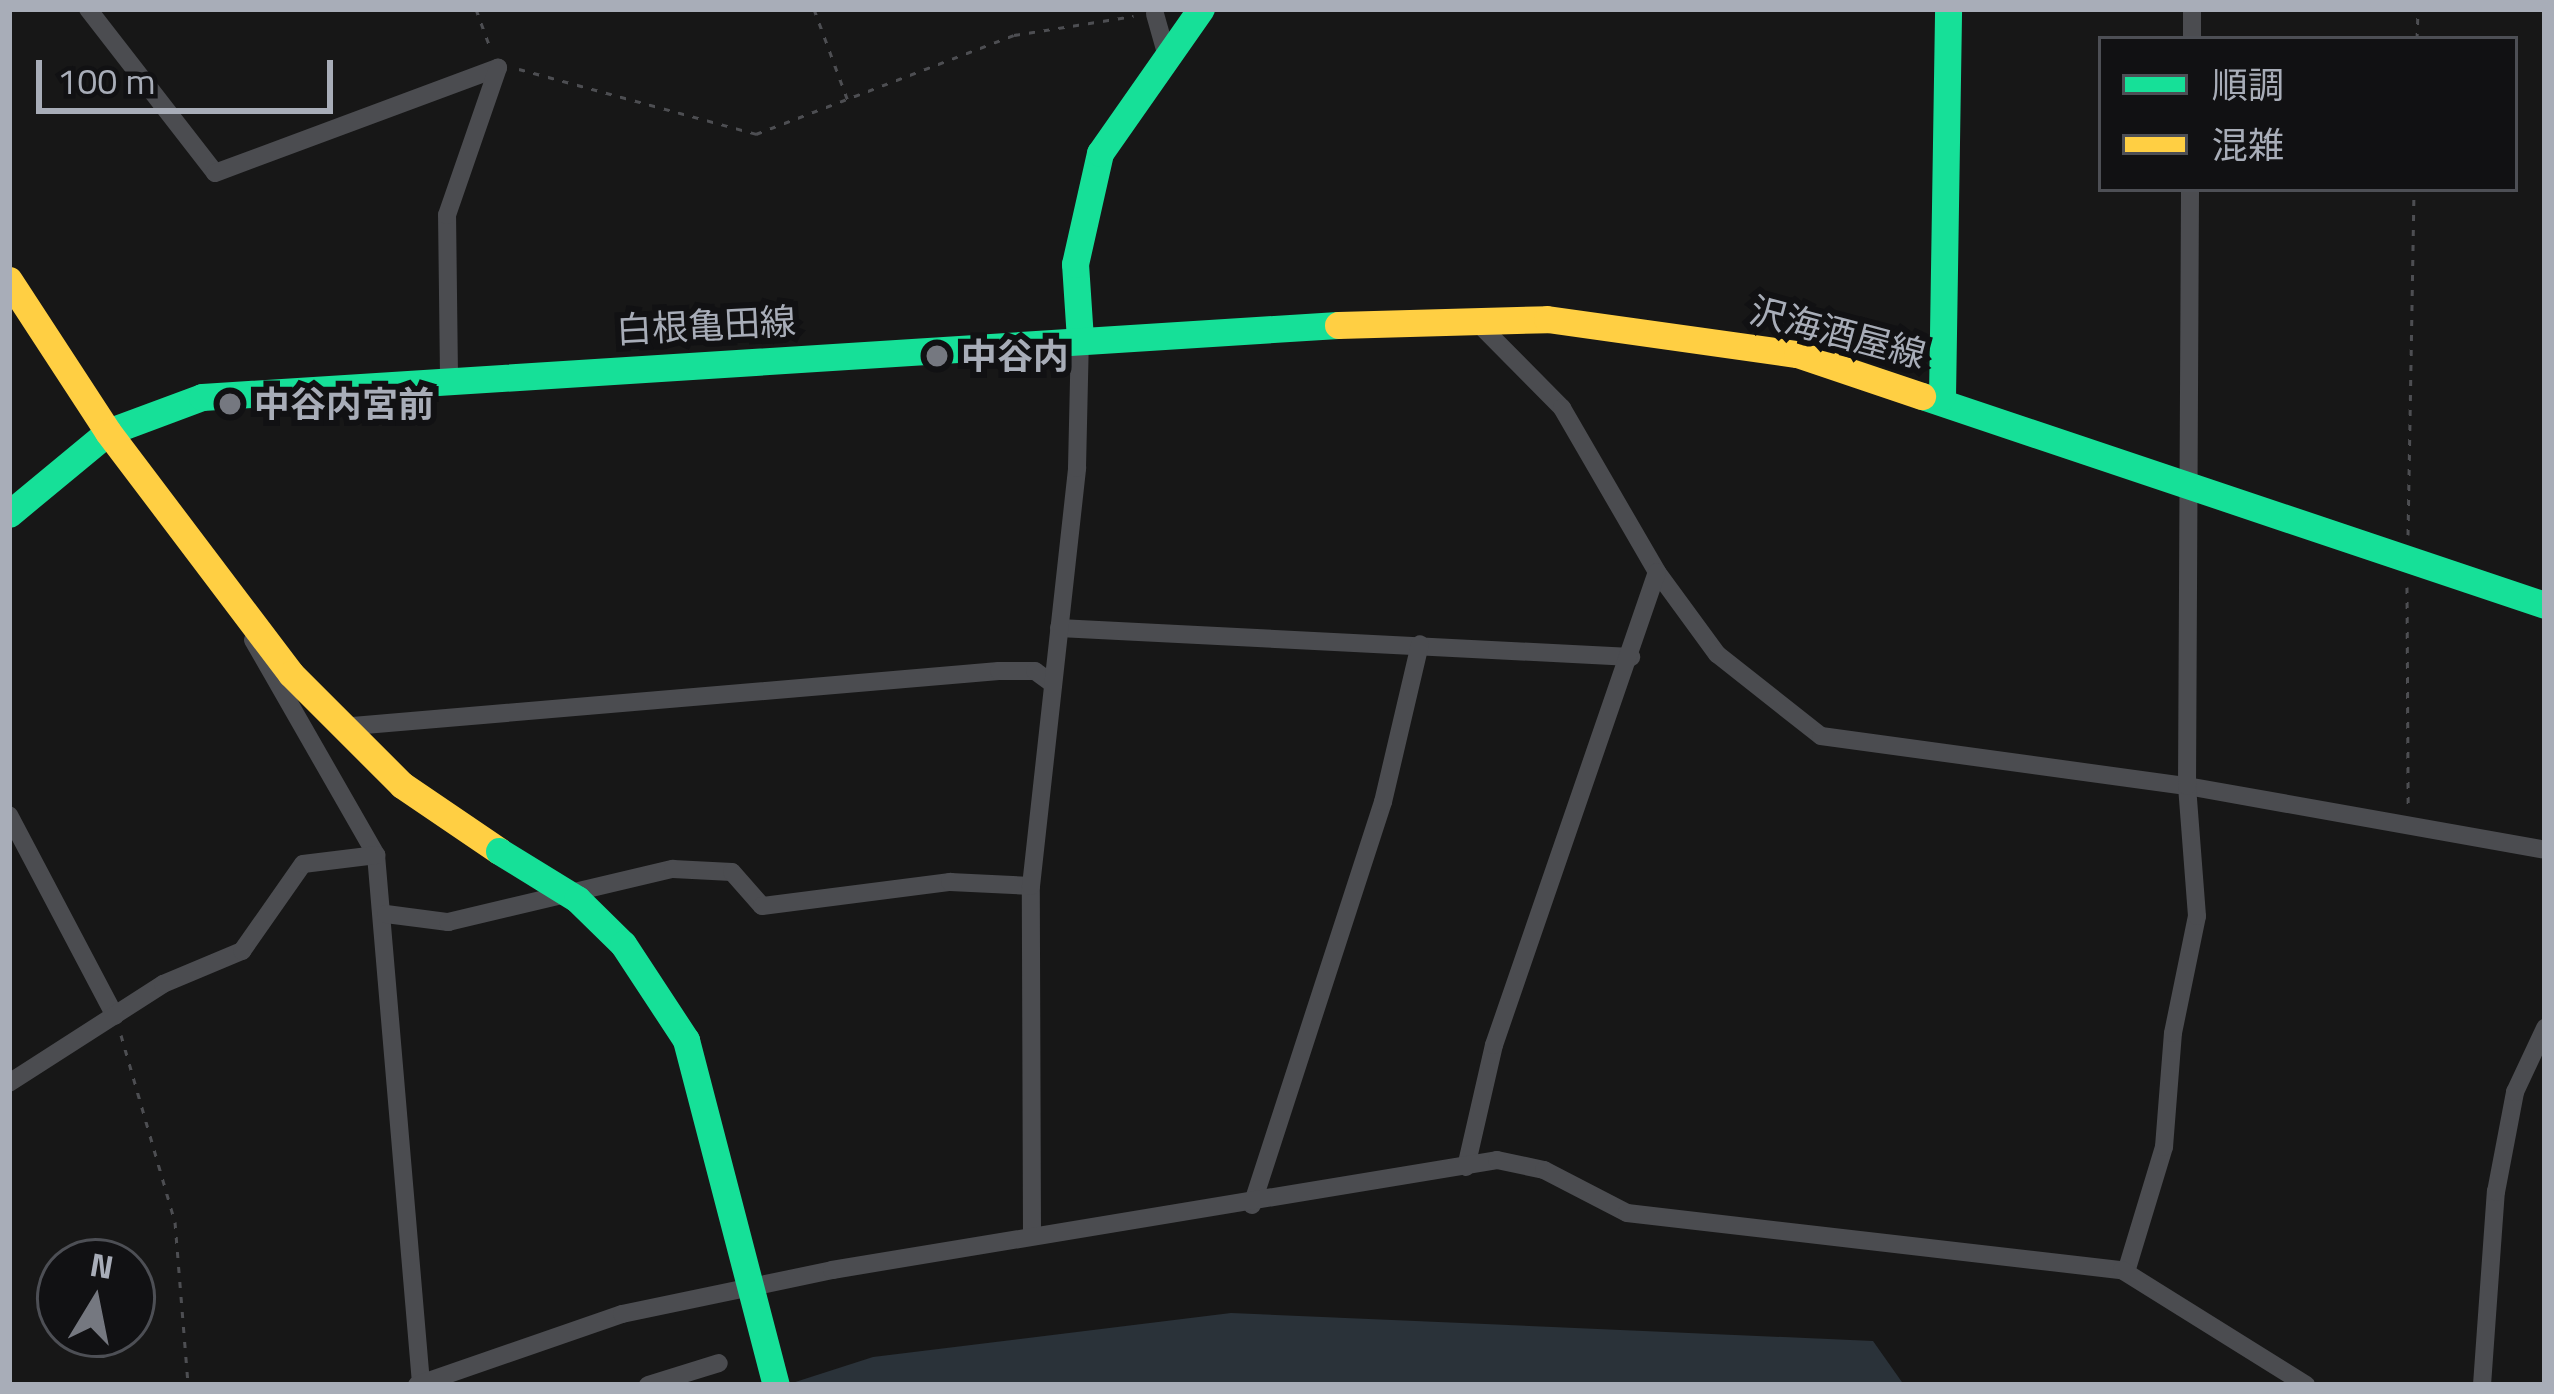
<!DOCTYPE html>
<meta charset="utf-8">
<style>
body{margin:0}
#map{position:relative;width:2554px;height:1394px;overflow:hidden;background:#171717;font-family:"Titillium Web","Noto Sans JP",sans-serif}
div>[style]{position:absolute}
.water>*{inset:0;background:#2a3239}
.path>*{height:3px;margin-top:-1.5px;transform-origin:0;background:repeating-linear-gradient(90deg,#4d4e52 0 6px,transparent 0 15px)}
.street>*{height:18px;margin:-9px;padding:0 9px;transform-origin:9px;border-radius:9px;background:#4b4c50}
.fast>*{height:27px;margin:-13.5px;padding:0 13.5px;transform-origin:13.5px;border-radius:13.5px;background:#16e098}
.slow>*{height:27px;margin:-13.5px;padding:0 13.5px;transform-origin:13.5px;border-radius:13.5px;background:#ffcf43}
.fast-bridge>*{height:27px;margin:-13.5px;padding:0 13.5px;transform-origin:13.5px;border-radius:13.5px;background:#16e098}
.dots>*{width:33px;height:33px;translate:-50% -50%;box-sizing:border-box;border:6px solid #111113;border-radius:50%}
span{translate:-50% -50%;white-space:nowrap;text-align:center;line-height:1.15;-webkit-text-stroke:12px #111113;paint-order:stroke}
.street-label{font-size:36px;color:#a8adb8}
.poi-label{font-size:36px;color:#a8adb8;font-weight:700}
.left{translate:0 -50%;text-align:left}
.frame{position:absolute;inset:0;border:12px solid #a8adb8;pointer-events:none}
.legend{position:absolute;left:2098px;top:36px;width:420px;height:156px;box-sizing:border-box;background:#111113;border:3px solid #4d4f55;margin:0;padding:15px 21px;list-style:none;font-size:36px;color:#a8adb8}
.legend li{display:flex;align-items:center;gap:24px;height:60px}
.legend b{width:60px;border:3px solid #4d4f55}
.north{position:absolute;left:36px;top:1238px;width:120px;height:120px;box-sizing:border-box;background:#111113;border:3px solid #4d4f55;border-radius:50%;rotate:10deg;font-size:33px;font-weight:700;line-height:48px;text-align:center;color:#a8adb8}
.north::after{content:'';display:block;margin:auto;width:42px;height:54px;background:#757880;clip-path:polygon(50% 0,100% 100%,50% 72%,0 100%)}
.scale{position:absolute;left:36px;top:60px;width:297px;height:54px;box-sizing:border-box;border:6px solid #a8adb8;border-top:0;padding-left:15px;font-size:36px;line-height:42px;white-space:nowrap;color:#a8adb8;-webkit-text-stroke:9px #111113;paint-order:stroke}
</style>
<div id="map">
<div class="water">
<div style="clip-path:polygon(1231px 1313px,1873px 1341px,1904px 1385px,786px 1385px,873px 1357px)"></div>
</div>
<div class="path">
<div style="left:476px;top:9px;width:44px;rotate:69.9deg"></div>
<div style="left:814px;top:9px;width:98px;rotate:69.7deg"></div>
<div style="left:2417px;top:39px;width:30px;rotate:-88deg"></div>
<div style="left:519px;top:69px;width:246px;rotate:15.3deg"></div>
<div style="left:756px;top:134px;width:276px;rotate:-21deg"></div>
<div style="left:1014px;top:35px;width:121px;rotate:-9deg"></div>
<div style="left:2408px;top:535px;width:346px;rotate:-89deg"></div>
<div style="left:2407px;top:587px;width:218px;rotate:89.7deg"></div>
<div style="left:121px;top:1035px;width:195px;rotate:73.9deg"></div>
<div style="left:175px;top:1222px;width:164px;rotate:85.4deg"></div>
</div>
<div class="street">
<div style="left:88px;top:9px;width:207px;rotate:52.2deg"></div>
<div style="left:215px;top:173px;width:302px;rotate:-20.4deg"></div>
<div style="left:1155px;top:14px;width:41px;rotate:74.2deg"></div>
<div style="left:2192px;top:39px;width:30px;rotate:-90deg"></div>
<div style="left:1473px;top:318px;width:127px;rotate:45.3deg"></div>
<div style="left:1562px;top:408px;width:190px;rotate:59.9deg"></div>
<div style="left:1657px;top:572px;width:102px;rotate:53.8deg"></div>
<div style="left:1717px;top:654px;width:132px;rotate:38.3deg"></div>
<div style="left:1821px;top:736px;width:369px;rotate:7.8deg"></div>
<div style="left:2187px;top:786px;width:364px;rotate:10.1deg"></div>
<div style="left:449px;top:376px;width:161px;rotate:-90.7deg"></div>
<div style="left:447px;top:215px;width:156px;rotate:-70.9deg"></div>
<div style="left:1059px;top:628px;width:573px;rotate:2.9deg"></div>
<div style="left:253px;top:640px;width:248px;rotate:60.2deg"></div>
<div style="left:376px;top:855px;width:530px;rotate:85.13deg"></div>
<div style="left:341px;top:727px;width:660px;rotate:-4.86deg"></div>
<div style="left:999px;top:671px;width:36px"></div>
<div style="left:1035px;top:671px;width:22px;rotate:36deg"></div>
<div style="left:9px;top:815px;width:227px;rotate:62.2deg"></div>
<div style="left:386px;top:914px;width:63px;rotate:7.4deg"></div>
<div style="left:448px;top:922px;width:231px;rotate:-13.3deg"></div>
<div style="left:673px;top:869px;width:59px;rotate:2.9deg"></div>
<div style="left:732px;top:872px;width:45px;rotate:48.6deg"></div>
<div style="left:762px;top:906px;width:190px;rotate:-7.3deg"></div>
<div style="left:950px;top:882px;width:81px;rotate:2.8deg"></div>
<div style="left:9px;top:1083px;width:183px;rotate:-32.7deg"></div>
<div style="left:163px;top:984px;width:86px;rotate:-22.7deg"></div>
<div style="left:242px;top:951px;width:106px;rotate:-55deg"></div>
<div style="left:303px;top:864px;width:74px;rotate:-7deg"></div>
<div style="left:1466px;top:1167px;width:125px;rotate:-77.1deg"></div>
<div style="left:1494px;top:1045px;width:500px;rotate:-70.99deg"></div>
<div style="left:1252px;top:1205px;width:424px;rotate:-72deg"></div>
<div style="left:1383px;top:802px;width:162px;rotate:-76.8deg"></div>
<div style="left:1032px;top:1236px;width:350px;rotate:-90.2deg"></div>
<div style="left:1031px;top:886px;width:421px;rotate:-83.7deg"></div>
<div style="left:1077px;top:468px;width:129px;rotate:-88.7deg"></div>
<div style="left:2126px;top:1272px;width:131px;rotate:-73.1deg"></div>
<div style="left:2164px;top:1147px;width:114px;rotate:-85.5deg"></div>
<div style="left:2173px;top:1033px;width:119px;rotate:-78.4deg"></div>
<div style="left:2197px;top:916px;width:130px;rotate:-94.4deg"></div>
<div style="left:2187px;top:786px;width:597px;rotate:-89.71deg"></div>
<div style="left:417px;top:1385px;width:217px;rotate:-19.1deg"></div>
<div style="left:622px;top:1314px;width:215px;rotate:-11.8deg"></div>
<div style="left:832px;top:1270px;width:674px;rotate:-9.39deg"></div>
<div style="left:1497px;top:1160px;width:48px;rotate:12deg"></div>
<div style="left:1544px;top:1170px;width:93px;rotate:27.4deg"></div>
<div style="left:1627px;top:1213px;width:498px;rotate:6.6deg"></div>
<div style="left:2122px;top:1270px;width:217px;rotate:32deg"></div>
<div style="left:648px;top:1385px;width:74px;rotate:-17.2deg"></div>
<div style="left:2482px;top:1385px;width:194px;rotate:-85.9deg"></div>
<div style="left:2496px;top:1192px;width:102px;rotate:-79.2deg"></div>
<div style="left:2515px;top:1092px;width:71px;rotate:-64.9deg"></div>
</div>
<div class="fast">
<div style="left:1080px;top:339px;width:75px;rotate:-93.8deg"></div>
<div style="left:1075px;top:264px;width:114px;rotate:-77.3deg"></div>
<div style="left:1100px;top:153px;width:176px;rotate:-55deg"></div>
<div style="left:1922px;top:396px;width:657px;rotate:18.55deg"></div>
<div style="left:1942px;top:397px;width:388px;rotate:-89.1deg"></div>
<div style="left:9px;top:514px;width:129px;rotate:-39.6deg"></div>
<div style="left:108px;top:432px;width:100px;rotate:-20.4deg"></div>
<div style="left:202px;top:397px;width:1138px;rotate:-3.63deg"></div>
</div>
<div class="slow">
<div style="left:9px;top:280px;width:181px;rotate:56.9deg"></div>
<div style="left:108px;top:432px;width:303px;rotate:52.9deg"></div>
<div style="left:291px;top:674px;width:157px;rotate:45deg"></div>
<div style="left:402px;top:785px;width:117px;rotate:34.2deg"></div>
<div style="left:1338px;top:325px;width:209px;rotate:-1.6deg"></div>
<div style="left:1547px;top:319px;width:252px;rotate:8deg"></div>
<div style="left:1797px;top:354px;width:132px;rotate:18.6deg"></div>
</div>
<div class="fast-bridge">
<div style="left:499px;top:851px;width:92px;rotate:31.6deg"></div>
<div style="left:577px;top:899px;width:64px;rotate:44.4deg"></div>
<div style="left:623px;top:944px;width:115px;rotate:56.7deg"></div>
<div style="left:686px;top:1040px;width:357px;rotate:75.4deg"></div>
</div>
<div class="dots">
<div style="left:937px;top:356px;background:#757880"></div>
<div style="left:230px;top:404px;background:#757880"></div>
</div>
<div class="street-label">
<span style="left:706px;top:325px;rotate:-3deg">白根亀田線</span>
<span style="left:1838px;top:332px;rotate:15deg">沢海酒屋線</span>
</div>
<div class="poi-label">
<span class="left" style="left:961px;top:356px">中谷内</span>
<span class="left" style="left:254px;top:404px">中谷内宮前</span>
</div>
<div class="frame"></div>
<ul class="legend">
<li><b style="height:15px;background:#16e098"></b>順調</li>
<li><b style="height:15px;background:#ffcf43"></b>混雑</li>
</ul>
<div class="north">N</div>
<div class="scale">100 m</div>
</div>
